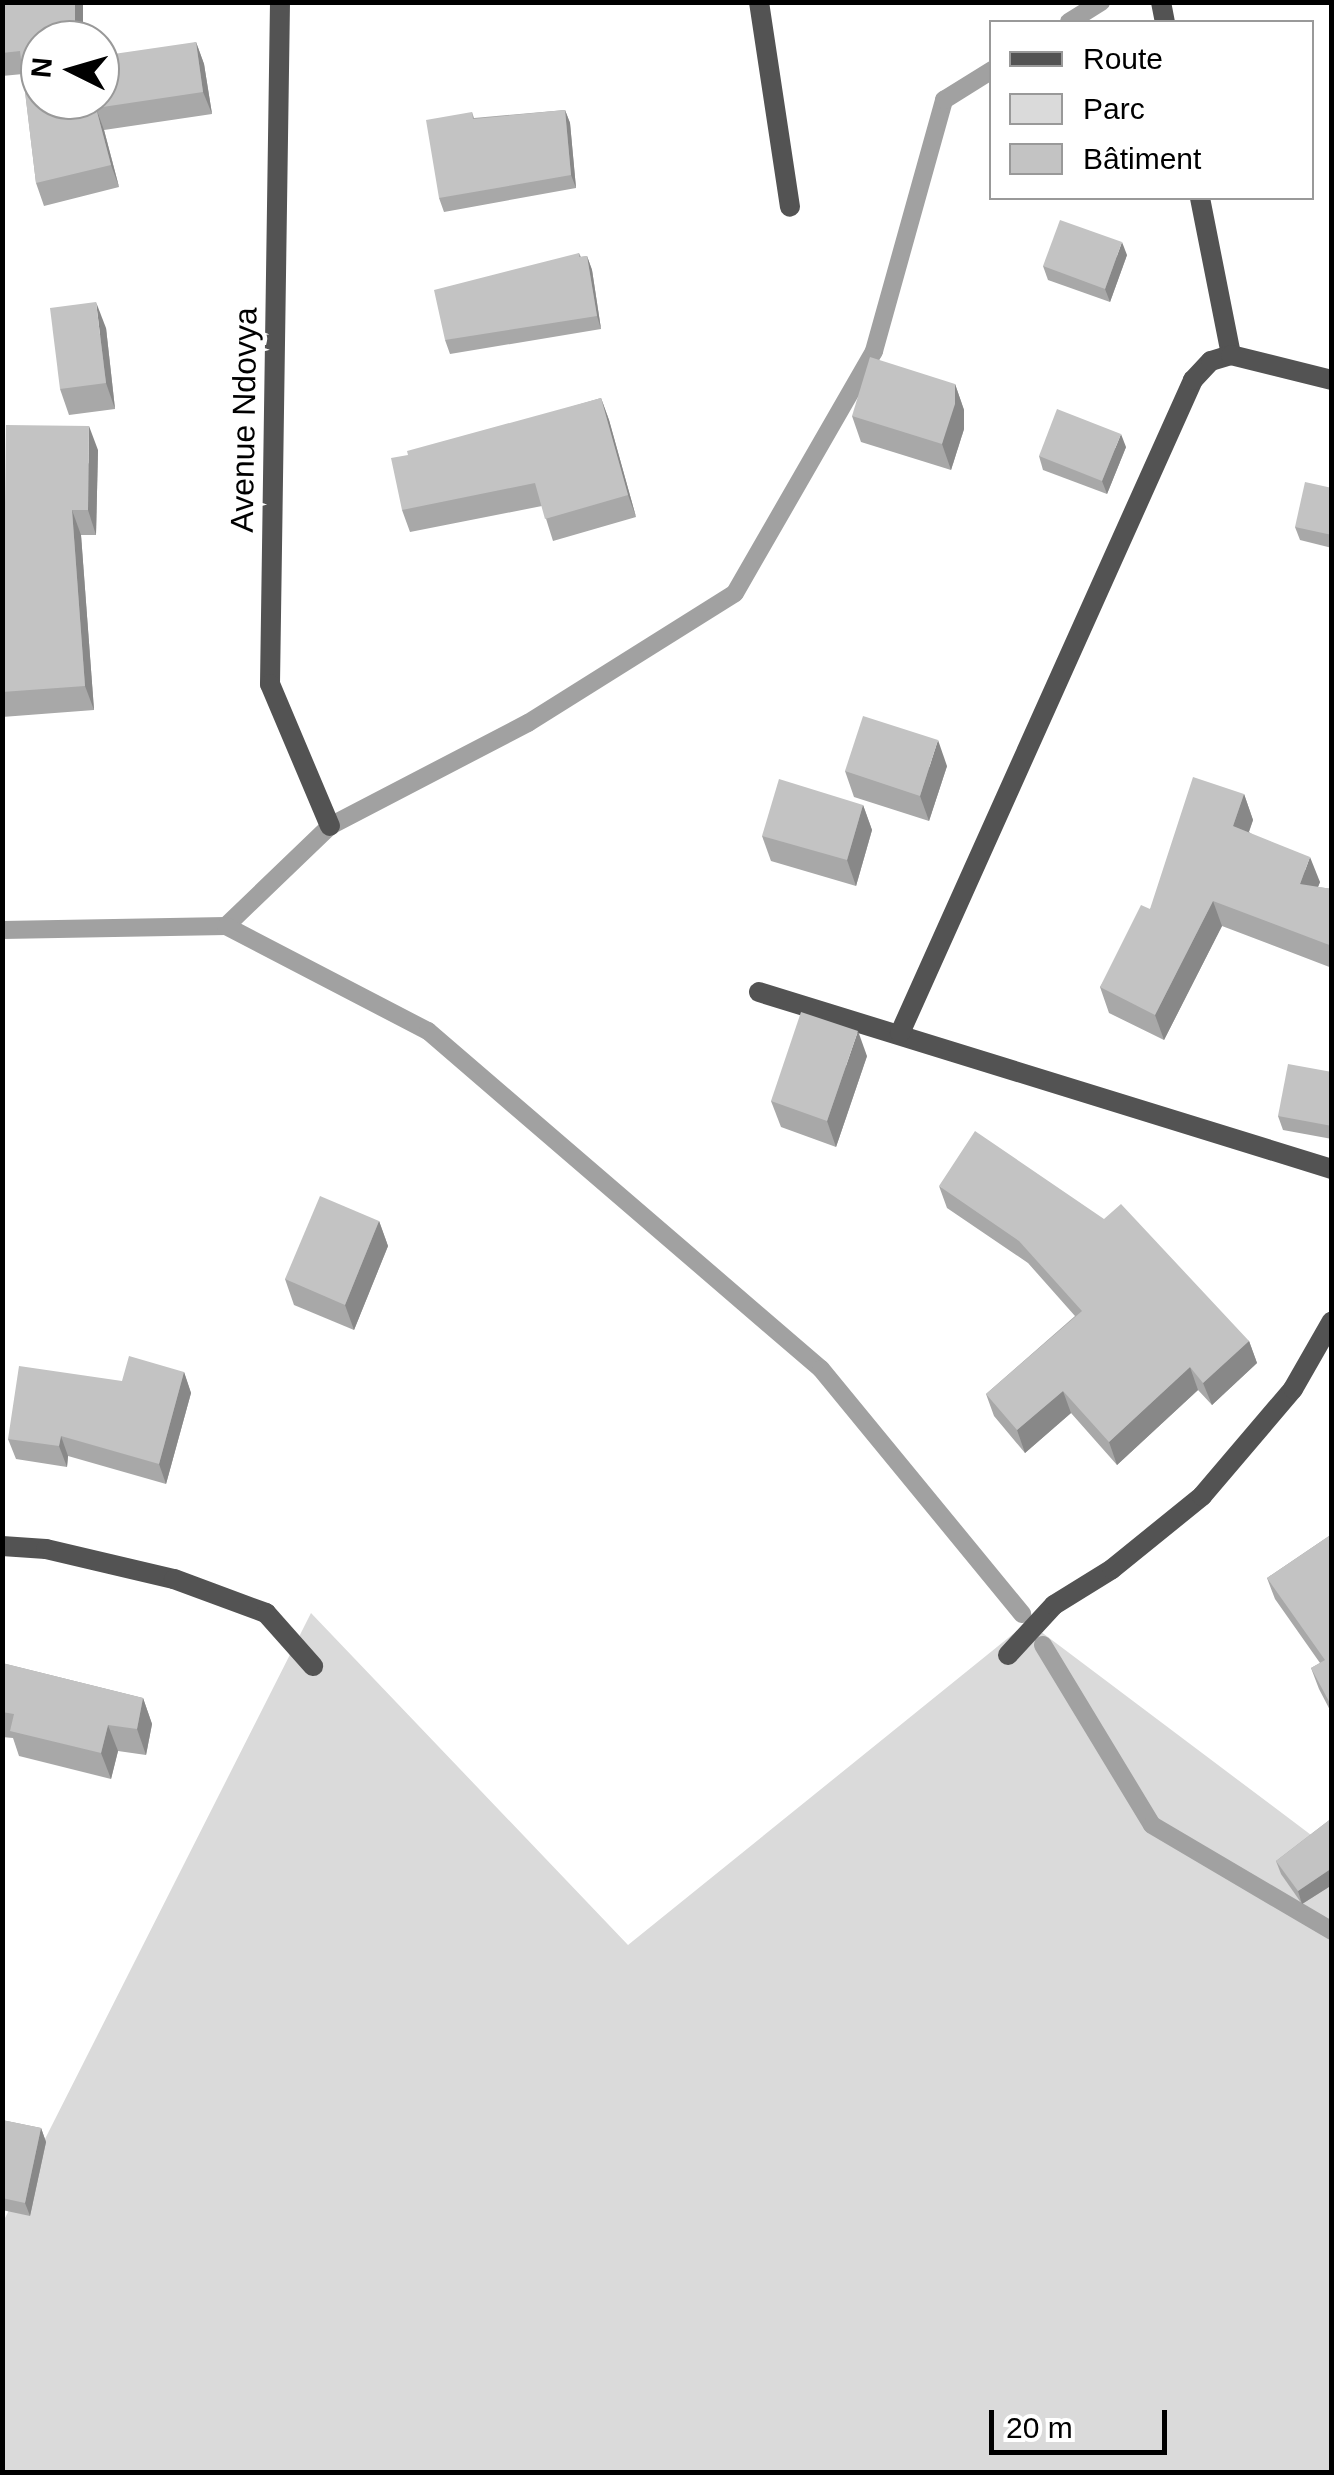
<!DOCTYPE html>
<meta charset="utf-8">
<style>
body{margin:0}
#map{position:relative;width:1334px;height:2475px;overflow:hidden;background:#fff;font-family:Helvetica,sans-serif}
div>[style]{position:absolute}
.green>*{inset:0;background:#dadada}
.stream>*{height:18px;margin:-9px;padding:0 9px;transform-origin:9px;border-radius:9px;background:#a1a1a1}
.minor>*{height:20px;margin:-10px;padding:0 10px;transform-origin:10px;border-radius:10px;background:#535353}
.wall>*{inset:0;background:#a8a8a8}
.shaded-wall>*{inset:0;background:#888}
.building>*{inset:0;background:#c3c3c3}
span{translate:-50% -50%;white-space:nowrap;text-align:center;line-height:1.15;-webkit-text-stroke:9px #fff;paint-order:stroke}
.street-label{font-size:32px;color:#000}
.frame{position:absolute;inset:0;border:5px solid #000;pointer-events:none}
.legend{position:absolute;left:989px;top:20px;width:325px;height:180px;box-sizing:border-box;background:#fff;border:2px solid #999;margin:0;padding:12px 18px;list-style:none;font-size:30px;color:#000}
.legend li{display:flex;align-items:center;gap:20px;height:50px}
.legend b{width:50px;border:2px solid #999}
.north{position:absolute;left:20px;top:20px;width:100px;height:100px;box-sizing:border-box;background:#fff;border:2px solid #999;border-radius:50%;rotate:275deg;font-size:28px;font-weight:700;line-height:40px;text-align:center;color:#000}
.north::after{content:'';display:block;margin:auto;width:35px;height:45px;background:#000;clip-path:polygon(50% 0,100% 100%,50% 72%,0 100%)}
.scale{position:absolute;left:989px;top:2410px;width:178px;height:45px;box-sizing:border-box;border:5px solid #000;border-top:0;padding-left:12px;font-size:30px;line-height:35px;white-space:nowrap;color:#000;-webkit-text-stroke:8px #fff;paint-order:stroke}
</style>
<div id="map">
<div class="green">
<div style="clip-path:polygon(311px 1613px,628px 1945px,1028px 1622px,1331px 1850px,1331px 2472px,3px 2472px,2px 2224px)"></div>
</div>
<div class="stream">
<div style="left:1069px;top:22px;width:38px;rotate:-32deg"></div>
<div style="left:226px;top:926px;width:144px;rotate:-43.9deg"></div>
<div style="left:330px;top:826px;width:223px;rotate:-27.5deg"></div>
<div style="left:528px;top:723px;width:244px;rotate:-32.1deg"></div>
<div style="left:735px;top:593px;width:279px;rotate:-60.1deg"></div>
<div style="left:874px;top:351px;width:261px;rotate:-74.4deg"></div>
<div style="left:944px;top:100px;width:57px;rotate:-32deg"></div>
<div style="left:2px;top:930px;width:224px;rotate:-1deg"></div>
<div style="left:226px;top:926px;width:228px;rotate:27.5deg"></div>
<div style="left:428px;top:1031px;width:518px;rotate:40.7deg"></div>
<div style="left:821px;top:1369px;width:317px;rotate:50.6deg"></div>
<div style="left:1043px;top:1645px;width:210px;rotate:58.8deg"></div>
<div style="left:1152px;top:1825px;width:209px;rotate:30.5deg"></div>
</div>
<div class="minor">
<div style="left:280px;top:2px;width:682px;rotate:90.84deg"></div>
<div style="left:270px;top:684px;width:154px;rotate:67.1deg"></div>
<div style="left:759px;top:2px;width:207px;rotate:81.4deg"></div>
<div style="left:1161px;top:2px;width:20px;rotate:79deg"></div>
<div style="left:1200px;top:198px;width:160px;rotate:78.8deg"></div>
<div style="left:759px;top:992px;width:600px;rotate:17.17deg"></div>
<div style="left:900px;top:1033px;width:716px;rotate:-65.83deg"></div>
<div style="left:1193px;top:380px;width:26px;rotate:-47deg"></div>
<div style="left:1211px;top:361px;width:21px;rotate:-17deg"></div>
<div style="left:1231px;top:355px;width:104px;rotate:13.9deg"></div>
<div style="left:2px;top:1546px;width:44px;rotate:3.9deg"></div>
<div style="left:46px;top:1549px;width:131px;rotate:13.2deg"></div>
<div style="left:174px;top:1579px;width:98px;rotate:20.3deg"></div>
<div style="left:266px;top:1613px;width:71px;rotate:48.4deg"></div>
<div style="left:1008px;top:1655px;width:68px;rotate:-47.4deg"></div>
<div style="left:1054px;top:1605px;width:68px;rotate:-31.8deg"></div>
<div style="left:1112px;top:1569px;width:116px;rotate:-39deg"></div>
<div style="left:1202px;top:1496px;width:140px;rotate:-49.6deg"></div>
<div style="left:1293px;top:1389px;width:78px;rotate:-60.2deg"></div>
</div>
<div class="wall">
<div style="clip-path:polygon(2px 2px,83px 2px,83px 40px,40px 40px,40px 100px,196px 42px,204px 64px,212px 114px,104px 130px,119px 187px,44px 206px,36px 183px,23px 74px,2px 76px)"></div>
<div style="clip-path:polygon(565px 110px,570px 123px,576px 188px,444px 212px,439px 198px,472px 112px,474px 118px)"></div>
<div style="clip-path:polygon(579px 253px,581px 257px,587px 256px,592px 270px,601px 329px,450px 354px,445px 340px)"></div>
<div style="clip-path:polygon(1127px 255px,1110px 302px,1048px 280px,1043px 266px)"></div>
<div style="clip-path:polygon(106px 328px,115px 409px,69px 415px,60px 389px)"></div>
<div style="clip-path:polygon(955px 384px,964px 410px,964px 429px,951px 470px,861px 442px,852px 416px)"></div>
<div style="clip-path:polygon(601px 398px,609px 420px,636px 517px,553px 541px,542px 506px,410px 532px,402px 510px,408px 455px)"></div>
<div style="clip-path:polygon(1126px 447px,1107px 494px,1043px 470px,1039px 456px)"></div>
<div style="clip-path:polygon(98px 450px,96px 535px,81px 535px,94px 710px,2px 717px,2px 584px)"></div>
<div style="clip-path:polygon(1332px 488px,1332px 548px,1300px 540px,1295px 527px)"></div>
<div style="clip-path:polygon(947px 766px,929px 821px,854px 797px,845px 771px)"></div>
<div style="clip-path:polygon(1244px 794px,1253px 820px,1249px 832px,1320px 882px,1318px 887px,1332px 889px,1332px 968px,1222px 926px,1164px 1040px,1109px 1013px,1100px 987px,1150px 909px)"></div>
<div style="clip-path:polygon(863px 805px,872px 830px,856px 886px,771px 861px,762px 836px)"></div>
<div style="clip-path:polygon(867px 1056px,836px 1147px,781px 1127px,771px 1101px)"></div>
<div style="clip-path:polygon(1332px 1072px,1332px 1139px,1283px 1130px,1278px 1116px)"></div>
<div style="clip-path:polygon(939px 1186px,1249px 1341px,1257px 1363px,1212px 1405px,1198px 1390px,1117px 1465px,1071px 1413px,1025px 1453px,994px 1416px,986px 1394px,1075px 1316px,1028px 1263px,947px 1208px)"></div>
<div style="clip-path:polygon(379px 1221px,388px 1246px,354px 1330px,294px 1305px,285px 1279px)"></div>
<div style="clip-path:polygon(184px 1372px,191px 1393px,166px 1484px,68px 1456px,67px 1467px,16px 1459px,8px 1439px,122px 1381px)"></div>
<div style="clip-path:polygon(1332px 1534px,1332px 1714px,1319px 1689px,1311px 1668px,1320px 1663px,1275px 1599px,1267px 1578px)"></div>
<div style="clip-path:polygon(2px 1663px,143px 1698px,152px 1724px,146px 1755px,118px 1751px,111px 1779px,19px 1756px,13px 1738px,2px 1737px)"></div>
<div style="clip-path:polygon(1332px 1818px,1332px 1885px,1302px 1904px,1281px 1874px,1276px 1861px)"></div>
<div style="clip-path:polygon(2px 2120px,41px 2128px,46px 2142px,30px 2216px,2px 2210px)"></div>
</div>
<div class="shaded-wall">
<div style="clip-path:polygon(75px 2px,83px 2px,83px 40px,75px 40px)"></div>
<div style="clip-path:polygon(196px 42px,204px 64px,212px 114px,203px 92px)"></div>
<div style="clip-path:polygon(96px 108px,104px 130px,119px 187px,111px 165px)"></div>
<div style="clip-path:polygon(565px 110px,570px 123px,576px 188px,571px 175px)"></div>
<div style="clip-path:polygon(1122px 242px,1127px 255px,1110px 302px,1105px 289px)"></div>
<div style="clip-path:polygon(587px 256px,592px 270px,601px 329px,597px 316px)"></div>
<div style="clip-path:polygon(96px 302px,106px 328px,115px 409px,106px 383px)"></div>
<div style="clip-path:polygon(955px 384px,964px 410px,964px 429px,951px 470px,942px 444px)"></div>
<div style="clip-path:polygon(601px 398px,609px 420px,636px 517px,628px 495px)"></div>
<div style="clip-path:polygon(89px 426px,98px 450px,96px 535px,88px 510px)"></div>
<div style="clip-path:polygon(1121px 434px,1126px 447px,1107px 494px,1102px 481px)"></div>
<div style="clip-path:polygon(72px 510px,81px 535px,94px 710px,85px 686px)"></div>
<div style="clip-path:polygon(938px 740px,947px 766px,929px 821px,920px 796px)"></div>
<div style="clip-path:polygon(1244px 794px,1253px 820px,1242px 851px,1233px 826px)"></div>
<div style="clip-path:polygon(863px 805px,872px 830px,856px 886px,847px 860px)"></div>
<div style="clip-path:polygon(1310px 857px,1320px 882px,1309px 909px,1300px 884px)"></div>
<div style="clip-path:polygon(1213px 901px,1222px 926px,1164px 1040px,1155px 1015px)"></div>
<div style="clip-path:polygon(858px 1031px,867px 1056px,836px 1147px,827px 1121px)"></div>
<div style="clip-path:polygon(379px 1221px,388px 1246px,354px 1330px,345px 1305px)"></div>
<div style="clip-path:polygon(1249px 1341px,1257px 1363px,1212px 1405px,1203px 1383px)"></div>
<div style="clip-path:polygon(1190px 1367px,1198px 1390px,1117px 1465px,1109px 1442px)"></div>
<div style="clip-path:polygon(184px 1372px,191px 1393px,166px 1484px,159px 1464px)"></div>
<div style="clip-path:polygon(1063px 1391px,1071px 1413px,1025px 1453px,1017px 1430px)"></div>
<div style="clip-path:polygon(61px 1436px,68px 1456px,67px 1467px,59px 1446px)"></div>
<div style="clip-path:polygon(143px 1698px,152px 1724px,146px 1755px,137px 1729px)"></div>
<div style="clip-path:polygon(108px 1725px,118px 1751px,111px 1779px,101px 1753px)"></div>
<div style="clip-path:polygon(1332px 1868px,1332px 1885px,1302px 1904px,1298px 1891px)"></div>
<div style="clip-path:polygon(41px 2128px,46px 2142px,30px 2216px,25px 2203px)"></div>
</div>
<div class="building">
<div style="clip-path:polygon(2px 2px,75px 2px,75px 40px,40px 40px,40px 100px,100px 100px,100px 56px,196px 42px,203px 92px,96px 108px,111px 165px,36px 183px,20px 51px,2px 53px)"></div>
<div style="clip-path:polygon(565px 110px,571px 175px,439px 198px,426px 120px,472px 112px,473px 119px)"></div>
<div style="clip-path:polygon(1060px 220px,1122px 242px,1105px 289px,1043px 266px)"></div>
<div style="clip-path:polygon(579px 253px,579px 257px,587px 256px,597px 316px,445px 340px,434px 290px)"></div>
<div style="clip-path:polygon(96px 302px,106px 383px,60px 389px,50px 308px)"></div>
<div style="clip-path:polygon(870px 357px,955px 384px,955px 404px,942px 444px,852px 416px)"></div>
<div style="clip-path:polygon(601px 398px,628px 495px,545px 519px,535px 483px,402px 510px,391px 458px,408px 455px,407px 451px)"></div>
<div style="clip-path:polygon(1057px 409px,1121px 434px,1102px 481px,1039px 456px)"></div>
<div style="clip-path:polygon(6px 425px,89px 426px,88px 510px,72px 510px,85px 686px,2px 692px,2px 584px,4px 584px)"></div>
<div style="clip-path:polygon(1305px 482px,1332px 488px,1332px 535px,1295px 527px)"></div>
<div style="clip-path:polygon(863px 716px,938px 740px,920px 796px,845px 771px)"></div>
<div style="clip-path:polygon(1193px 777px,1244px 794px,1233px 826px,1310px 857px,1300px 884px,1332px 889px,1332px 946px,1213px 901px,1155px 1015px,1100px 987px,1141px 905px,1150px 909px)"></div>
<div style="clip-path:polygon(779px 779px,863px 805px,847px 860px,762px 836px)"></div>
<div style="clip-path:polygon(801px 1012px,858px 1031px,827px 1121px,771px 1101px)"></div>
<div style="clip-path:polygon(1288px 1064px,1332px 1072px,1332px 1126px,1278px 1116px)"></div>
<div style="clip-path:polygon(975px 1131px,1104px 1219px,1121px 1204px,1249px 1341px,1203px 1383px,1190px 1367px,1109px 1442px,1063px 1391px,1017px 1430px,986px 1394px,1082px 1311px,1019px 1241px,939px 1186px)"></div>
<div style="clip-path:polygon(320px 1196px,379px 1221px,345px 1305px,285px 1279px)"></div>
<div style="clip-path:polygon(129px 1356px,184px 1372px,159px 1464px,61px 1436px,59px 1446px,8px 1439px,19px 1366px,122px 1381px)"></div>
<div style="clip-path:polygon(1332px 1534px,1332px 1707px,1311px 1668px,1325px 1660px,1267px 1578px)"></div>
<div style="clip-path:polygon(2px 1663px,143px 1698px,137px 1729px,108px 1725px,101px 1753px,10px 1731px,14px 1714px,2px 1712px)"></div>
<div style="clip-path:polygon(1332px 1818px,1332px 1868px,1298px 1891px,1276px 1861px)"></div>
<div style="clip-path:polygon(2px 2120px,41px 2128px,25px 2203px,2px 2198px)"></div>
</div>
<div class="street-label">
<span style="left:244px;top:420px;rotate:-89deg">Avenue Ndovya</span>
</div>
<div class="frame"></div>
<ul class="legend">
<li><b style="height:12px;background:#535353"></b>Route</li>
<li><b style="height:28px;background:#dadada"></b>Parc</li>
<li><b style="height:28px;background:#c3c3c3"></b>Bâtiment</li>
</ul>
<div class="north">N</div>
<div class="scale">20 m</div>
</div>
